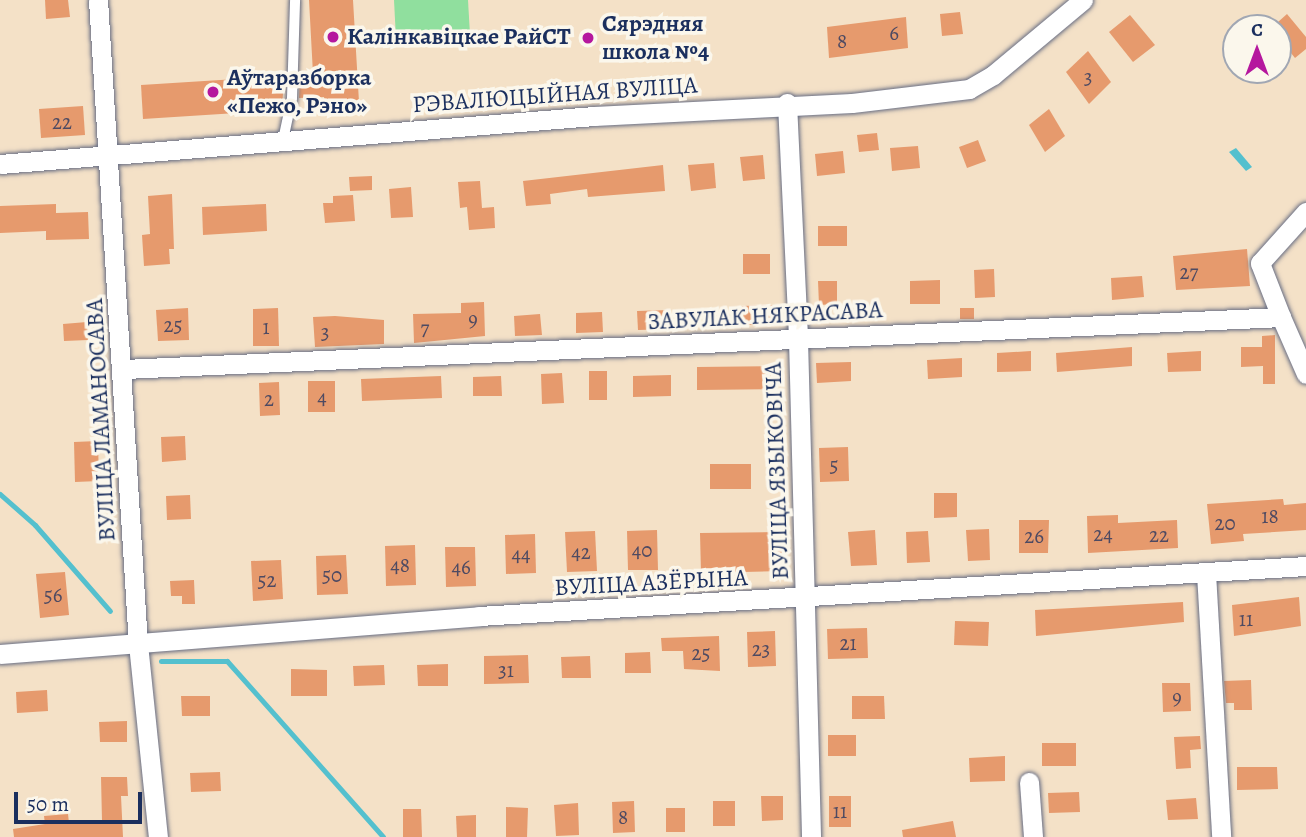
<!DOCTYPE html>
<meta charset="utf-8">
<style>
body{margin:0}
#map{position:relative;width:1306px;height:837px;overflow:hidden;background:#f4e1c7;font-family:Alegreya,serif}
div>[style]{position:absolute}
.green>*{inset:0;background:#90df9e}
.water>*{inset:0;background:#54c0ce}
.stream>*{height:5px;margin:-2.5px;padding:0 2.5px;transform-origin:2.5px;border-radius:2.5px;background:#54c0ce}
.building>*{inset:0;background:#e69a6d}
.roads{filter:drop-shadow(0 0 2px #676d83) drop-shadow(0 0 2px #676d83)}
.service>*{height:10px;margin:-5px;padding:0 5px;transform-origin:5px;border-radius:5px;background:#fff}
.minor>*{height:19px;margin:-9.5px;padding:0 9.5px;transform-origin:9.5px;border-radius:9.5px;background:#fff}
.dots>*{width:19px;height:19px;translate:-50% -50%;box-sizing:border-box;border:4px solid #fbf7ec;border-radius:50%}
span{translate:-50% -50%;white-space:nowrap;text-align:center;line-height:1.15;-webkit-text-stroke:7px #fbf7ec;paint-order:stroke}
.number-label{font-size:21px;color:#4e4a62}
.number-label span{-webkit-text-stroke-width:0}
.poi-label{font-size:24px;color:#1b2f5e;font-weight:700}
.left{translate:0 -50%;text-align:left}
.street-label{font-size:24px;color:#1b2f5e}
.north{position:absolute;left:1222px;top:14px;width:70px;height:70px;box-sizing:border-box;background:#fbf7ec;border:2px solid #a1a7b3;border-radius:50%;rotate:0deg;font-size:19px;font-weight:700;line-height:28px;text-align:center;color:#1b2f5e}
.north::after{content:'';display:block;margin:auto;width:24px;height:32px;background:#b5179e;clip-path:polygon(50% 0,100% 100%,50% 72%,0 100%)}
.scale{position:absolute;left:14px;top:792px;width:128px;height:32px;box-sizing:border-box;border:4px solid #1b2f5e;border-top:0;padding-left:9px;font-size:21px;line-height:24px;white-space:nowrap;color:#1b2f5e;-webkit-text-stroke:5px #fbf7ec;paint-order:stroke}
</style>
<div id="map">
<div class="green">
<div style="clip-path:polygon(394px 0,468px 0,470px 35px,396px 39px)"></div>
</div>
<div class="water">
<div style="clip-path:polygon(1236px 148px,1252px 167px,1246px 171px,1229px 152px)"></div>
</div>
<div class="stream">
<div style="left:0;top:494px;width:47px;rotate:41.5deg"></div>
<div style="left:35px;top:525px;width:114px;rotate:48.9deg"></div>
<div style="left:161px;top:661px;width:66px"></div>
<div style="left:227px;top:661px;width:235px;rotate:48.4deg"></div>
</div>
<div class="building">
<div style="clip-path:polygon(45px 0,68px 0,70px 17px,46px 19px)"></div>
<div style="clip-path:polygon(309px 0,353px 0,359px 102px,325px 104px,324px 97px,299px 98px,300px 75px,313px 74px)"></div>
<div style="clip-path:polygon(960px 12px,963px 34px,942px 36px,940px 14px)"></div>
<div style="clip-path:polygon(1287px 14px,1306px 37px,1306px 49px,1295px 58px,1278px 37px,1278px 22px)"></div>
<div style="clip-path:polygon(1130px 15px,1155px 45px,1133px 62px,1109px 32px)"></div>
<div style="clip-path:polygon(906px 17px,908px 48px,829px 58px,827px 27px)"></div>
<div style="clip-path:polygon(1088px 51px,1111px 82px,1089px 104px,1066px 72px)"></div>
<div style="clip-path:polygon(284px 76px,282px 110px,143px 119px,141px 85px)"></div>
<div style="clip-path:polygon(83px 106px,85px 135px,41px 138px,39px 109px)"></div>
<div style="clip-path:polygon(1049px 109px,1065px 136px,1045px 152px,1029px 125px)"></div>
<div style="clip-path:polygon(877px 133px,879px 150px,859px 152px,857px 135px)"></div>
<div style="clip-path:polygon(978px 140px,986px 161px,967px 168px,959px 147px)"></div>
<div style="clip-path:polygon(918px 146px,920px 168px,892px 171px,890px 148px)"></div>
<div style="clip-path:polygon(843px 151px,845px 173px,817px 176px,815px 154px)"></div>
<div style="clip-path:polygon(763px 155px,765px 179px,743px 181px,740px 157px)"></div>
<div style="clip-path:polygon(714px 163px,716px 188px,691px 191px,688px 165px)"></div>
<div style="clip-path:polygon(663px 165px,665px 191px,588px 197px,587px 189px,550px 194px,551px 204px,526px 206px,523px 181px)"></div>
<div style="clip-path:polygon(372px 176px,372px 190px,350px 191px,349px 177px)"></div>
<div style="clip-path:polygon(480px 181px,482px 208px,494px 207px,495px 228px,469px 230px,467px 207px,460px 208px,458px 182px)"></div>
<div style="clip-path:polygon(411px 187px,413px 217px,391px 218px,389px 189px)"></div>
<div style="clip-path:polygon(172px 194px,174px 249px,169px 249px,170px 264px,144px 266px,142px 235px,150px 234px,148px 196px)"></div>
<div style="clip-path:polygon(353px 195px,355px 221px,325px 223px,323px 203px,333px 203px,333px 196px)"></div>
<div style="clip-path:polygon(56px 204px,56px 213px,88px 212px,89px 239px,46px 240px,46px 231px,0 233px,0 206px)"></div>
<div style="clip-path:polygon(266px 204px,267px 231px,203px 235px,202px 207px)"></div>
<div style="clip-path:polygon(818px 226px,847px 226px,847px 246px,818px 246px)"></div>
<div style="clip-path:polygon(1247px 249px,1250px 286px,1176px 290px,1173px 256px)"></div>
<div style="clip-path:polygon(743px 254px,770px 254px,770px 274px,743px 274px)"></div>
<div style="clip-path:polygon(994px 269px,995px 297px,975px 298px,974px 270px)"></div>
<div style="clip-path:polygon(1142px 276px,1144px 297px,1112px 300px,1111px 278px)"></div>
<div style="clip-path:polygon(940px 280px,940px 304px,910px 304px,910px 281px)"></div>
<div style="clip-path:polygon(818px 281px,837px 281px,837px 304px,819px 305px)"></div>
<div style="clip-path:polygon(484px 302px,485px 336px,414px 343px,413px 314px,461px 313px,461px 303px)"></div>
<div style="clip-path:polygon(777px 305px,777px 324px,743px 325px,742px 306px)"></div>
<div style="clip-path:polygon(188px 308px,189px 340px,158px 341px,156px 310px)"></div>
<div style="clip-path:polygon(278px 308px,279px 346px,253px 346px,253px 309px)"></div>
<div style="clip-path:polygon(960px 308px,974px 308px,974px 319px,960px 319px)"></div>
<div style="clip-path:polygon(670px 310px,671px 329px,638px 330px,637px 311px)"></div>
<div style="clip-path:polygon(602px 312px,603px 332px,576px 333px,576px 313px)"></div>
<div style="clip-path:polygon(540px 314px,542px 335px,515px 336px,514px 316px)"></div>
<div style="clip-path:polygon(335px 316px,384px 320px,384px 344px,315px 347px,313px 317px)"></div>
<div style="clip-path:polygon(87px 322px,88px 340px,64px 341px,63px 324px)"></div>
<div style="clip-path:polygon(1275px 335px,1275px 384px,1263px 384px,1263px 366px,1241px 367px,1241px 347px,1262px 347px,1262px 336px)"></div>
<div style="clip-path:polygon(1132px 347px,1132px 366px,1057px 372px,1056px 353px)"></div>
<div style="clip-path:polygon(1031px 351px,1031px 371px,997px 372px,997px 353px)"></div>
<div style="clip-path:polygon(1201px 351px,1201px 371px,1168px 372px,1167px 353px)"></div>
<div style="clip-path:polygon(962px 358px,962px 377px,928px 379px,927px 360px)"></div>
<div style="clip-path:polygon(851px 362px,851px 381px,817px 383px,816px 363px)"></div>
<div style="clip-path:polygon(778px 366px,777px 389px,697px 390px,697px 367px)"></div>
<div style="clip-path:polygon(589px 371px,607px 371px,607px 400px,589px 400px)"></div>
<div style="clip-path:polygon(562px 373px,564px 403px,542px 404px,541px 374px)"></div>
<div style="clip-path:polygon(671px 375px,671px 396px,633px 397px,633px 376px)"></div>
<div style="clip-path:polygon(441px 376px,442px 398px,362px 401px,361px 379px)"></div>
<div style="clip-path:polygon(501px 376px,502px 396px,473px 396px,473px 377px)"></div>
<div style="clip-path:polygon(308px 381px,335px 381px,335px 412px,308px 412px)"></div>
<div style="clip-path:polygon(279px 382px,280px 415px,260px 416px,259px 383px)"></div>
<div style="clip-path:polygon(185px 436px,186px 460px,162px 462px,161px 437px)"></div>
<div style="clip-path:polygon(98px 441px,99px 481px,75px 482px,74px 442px)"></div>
<div style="clip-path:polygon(848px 447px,849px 481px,820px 482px,819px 448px)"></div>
<div style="clip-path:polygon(710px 464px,751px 464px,751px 489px,710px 489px)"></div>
<div style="clip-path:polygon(934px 493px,957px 493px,957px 517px,934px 518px)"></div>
<div style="clip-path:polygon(190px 495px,191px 519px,167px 520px,166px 496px)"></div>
<div style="clip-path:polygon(1283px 499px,1284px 505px,1306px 503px,1306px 530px,1243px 534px,1244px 541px,1211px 544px,1207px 504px)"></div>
<div style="clip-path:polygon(1118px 515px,1118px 523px,1177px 520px,1178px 548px,1088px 553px,1087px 516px)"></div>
<div style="clip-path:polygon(1019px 520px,1049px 520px,1048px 553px,1019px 553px)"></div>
<div style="clip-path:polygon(989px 529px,990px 560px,968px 561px,966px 530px)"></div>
<div style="clip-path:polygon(657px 530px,658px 570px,628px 570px,627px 531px)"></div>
<div style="clip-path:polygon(875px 530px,877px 565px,851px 566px,848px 532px)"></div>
<div style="clip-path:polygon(595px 531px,597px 571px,567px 572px,565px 532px)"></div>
<div style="clip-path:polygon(928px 531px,930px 562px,907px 563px,906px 532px)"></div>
<div style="clip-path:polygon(782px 532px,783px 571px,701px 573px,700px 533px)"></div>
<div style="clip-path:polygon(535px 534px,536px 573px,506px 574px,505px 535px)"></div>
<div style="clip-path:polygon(415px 545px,416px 585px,386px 586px,385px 546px)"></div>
<div style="clip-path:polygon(445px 547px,475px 547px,476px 586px,446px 587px)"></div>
<div style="clip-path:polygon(346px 555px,348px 594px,317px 595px,316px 556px)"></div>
<div style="clip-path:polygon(281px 560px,283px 599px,253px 601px,251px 561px)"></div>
<div style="clip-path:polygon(65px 572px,69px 615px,40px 618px,36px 574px)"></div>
<div style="clip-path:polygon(194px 580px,195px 604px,182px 604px,182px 596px,171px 596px,170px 581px)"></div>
<div style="clip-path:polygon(1299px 597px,1301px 626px,1234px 636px,1232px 605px)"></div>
<div style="clip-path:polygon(1183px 602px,1184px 622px,1036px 636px,1035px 610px)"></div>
<div style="clip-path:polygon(955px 621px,989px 622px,988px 646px,954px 645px)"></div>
<div style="clip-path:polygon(867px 628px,868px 658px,828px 659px,827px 629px)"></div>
<div style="clip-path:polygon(775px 631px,776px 666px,748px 667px,747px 632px)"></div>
<div style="clip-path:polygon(719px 636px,720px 671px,684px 669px,683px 651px,662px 651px,661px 638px)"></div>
<div style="clip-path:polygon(650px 652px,651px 673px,625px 673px,625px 653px)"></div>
<div style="clip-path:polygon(528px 655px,529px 683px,484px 684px,484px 656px)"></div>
<div style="clip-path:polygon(590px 656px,591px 678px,562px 678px,561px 657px)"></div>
<div style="clip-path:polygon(448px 664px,448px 686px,418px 686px,417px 665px)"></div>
<div style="clip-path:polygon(384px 665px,385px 685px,354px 686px,353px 666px)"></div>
<div style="clip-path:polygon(291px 669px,327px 670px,327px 696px,291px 696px)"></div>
<div style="clip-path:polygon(1251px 680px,1252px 710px,1234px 710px,1234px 703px,1226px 703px,1224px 681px)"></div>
<div style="clip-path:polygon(1162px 683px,1190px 683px,1191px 711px,1163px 712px)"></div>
<div style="clip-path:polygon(47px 690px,48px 711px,17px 713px,16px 692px)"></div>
<div style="clip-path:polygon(181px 696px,210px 696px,210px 716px,182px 716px)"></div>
<div style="clip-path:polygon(852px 696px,884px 696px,885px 719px,852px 719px)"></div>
<div style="clip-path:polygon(127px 721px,127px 742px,100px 742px,99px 722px)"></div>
<div style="clip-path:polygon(828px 735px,856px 735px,856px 756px,828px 756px)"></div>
<div style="clip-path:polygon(1200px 736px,1201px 749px,1190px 750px,1191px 768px,1176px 769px,1174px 737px)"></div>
<div style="clip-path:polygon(1042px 743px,1076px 743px,1076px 766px,1042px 766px)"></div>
<div style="clip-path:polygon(1005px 756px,1005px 781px,970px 782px,969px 758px)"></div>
<div style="clip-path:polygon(1237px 767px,1277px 767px,1278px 789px,1237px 790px)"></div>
<div style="clip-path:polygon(220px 772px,221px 791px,191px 792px,190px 773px)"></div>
<div style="clip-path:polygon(101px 777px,127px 777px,128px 796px,121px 796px,123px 837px,14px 837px,13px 829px,45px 824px,44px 816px,68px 814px,69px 823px,102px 821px)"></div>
<div style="clip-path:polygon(1079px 792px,1080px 812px,1049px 813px,1048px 793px)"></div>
<div style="clip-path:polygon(761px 796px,783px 796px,783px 820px,762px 821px)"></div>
<div style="clip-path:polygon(829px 796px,851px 796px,851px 827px,829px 827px)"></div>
<div style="clip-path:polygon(1196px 798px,1198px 819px,1168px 820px,1166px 800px)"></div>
<div style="clip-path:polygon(634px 801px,635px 832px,613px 833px,612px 802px)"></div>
<div style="clip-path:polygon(713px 801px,735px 801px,735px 826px,713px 826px)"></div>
<div style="clip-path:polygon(578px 803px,579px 835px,556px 836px,554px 805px)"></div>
<div style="clip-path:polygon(506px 807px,528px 808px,527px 837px,506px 837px)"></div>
<div style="clip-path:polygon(666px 808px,685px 808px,685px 832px,666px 832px)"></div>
<div style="clip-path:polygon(403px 809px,421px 809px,422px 837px,403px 837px)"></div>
<div style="clip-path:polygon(476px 815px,476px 837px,457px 837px,456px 816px)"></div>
<div style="clip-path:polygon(953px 821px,956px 837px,903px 837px,902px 830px)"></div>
</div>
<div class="roads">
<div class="service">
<div style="left:283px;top:140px;width:43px;rotate:-77.9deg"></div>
<div style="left:292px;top:98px;width:98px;rotate:-88.2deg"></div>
</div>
<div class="minor">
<div style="left:98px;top:0;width:645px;rotate:86.45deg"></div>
<div style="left:138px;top:644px;width:194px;rotate:84.1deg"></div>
<div style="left:787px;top:103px;width:236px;rotate:87.3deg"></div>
<div style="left:798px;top:339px;width:498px;rotate:88.5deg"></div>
<div style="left:0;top:164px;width:596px;rotate:-4.62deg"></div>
<div style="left:594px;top:116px;width:258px;rotate:-2.9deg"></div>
<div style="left:852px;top:103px;width:118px;rotate:-6.8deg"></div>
<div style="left:969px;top:89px;width:28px;rotate:-30deg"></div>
<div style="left:993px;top:75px;width:117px;rotate:-39.8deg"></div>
<div style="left:1281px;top:317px;width:62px;rotate:66.3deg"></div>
<div style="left:124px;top:369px;width:1158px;rotate:-2.57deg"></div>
<div style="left:1281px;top:317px;width:58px;rotate:-111.3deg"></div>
<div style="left:1260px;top:263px;width:69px;rotate:-48deg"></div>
<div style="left:1206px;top:573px;width:264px;rotate:86.7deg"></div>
<div style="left:0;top:654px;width:481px;rotate:-4.5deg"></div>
<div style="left:479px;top:616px;width:829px;rotate:-3.46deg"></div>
<div style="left:1029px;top:782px;width:55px;rotate:85.8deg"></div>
</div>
</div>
<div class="dots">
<div style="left:333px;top:37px;background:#b5179e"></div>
<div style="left:588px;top:38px;background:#b5179e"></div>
<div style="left:213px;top:92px;background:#b5179e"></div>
</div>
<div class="number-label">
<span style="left:894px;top:33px">6</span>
<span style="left:842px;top:41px">8</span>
<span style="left:1088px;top:77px">3</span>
<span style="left:62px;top:122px">22</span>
<span style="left:1189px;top:272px">27</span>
<span style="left:473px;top:319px">9</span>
<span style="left:173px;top:325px">25</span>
<span style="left:266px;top:327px">1</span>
<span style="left:425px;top:328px">7</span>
<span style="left:325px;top:332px">3</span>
<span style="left:322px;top:397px">4</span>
<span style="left:269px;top:399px">2</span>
<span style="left:834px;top:465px">5</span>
<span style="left:1270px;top:516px">18</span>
<span style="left:1225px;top:523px">20</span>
<span style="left:1103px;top:534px">24</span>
<span style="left:1159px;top:535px">22</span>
<span style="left:1034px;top:536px">26</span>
<span style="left:642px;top:550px">40</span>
<span style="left:581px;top:552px">42</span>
<span style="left:521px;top:554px">44</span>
<span style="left:400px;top:565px">48</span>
<span style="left:461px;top:567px">46</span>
<span style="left:332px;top:575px">50</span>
<span style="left:267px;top:580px">52</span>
<span style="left:53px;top:595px">56</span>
<span style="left:1246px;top:619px">11</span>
<span style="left:848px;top:643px">21</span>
<span style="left:761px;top:649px">23</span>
<span style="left:701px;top:653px">25</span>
<span style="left:506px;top:670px">31</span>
<span style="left:1177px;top:697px">9</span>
<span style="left:840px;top:811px">11</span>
<span style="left:623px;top:817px">8</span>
</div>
<div class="poi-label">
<span class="left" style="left:602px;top:38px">Сярэдняя<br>школа №4</span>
<span class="left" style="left:347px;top:37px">Калінкавіцкае РайСТ</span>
<span class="left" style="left:227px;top:92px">Аўтаразборка<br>«Пежо, Рэно»</span>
</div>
<div class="street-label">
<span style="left:555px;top:95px;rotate:-4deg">РЭВАЛЮЦЫЙНАЯ ВУЛІЦА</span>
<span style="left:765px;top:316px;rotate:-3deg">ЗАВУЛАК НЯКРАСАВА</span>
<span style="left:101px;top:420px;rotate:-93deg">ВУЛІЦА ЛАМАНОСАВА</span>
<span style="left:777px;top:471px;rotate:-92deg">ВУЛІЦА ЯЗЫКОВІЧА</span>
<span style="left:651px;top:583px;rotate:-3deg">ВУЛІЦА АЗЁРЫНА</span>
</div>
<div class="north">С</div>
<div class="scale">50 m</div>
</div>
